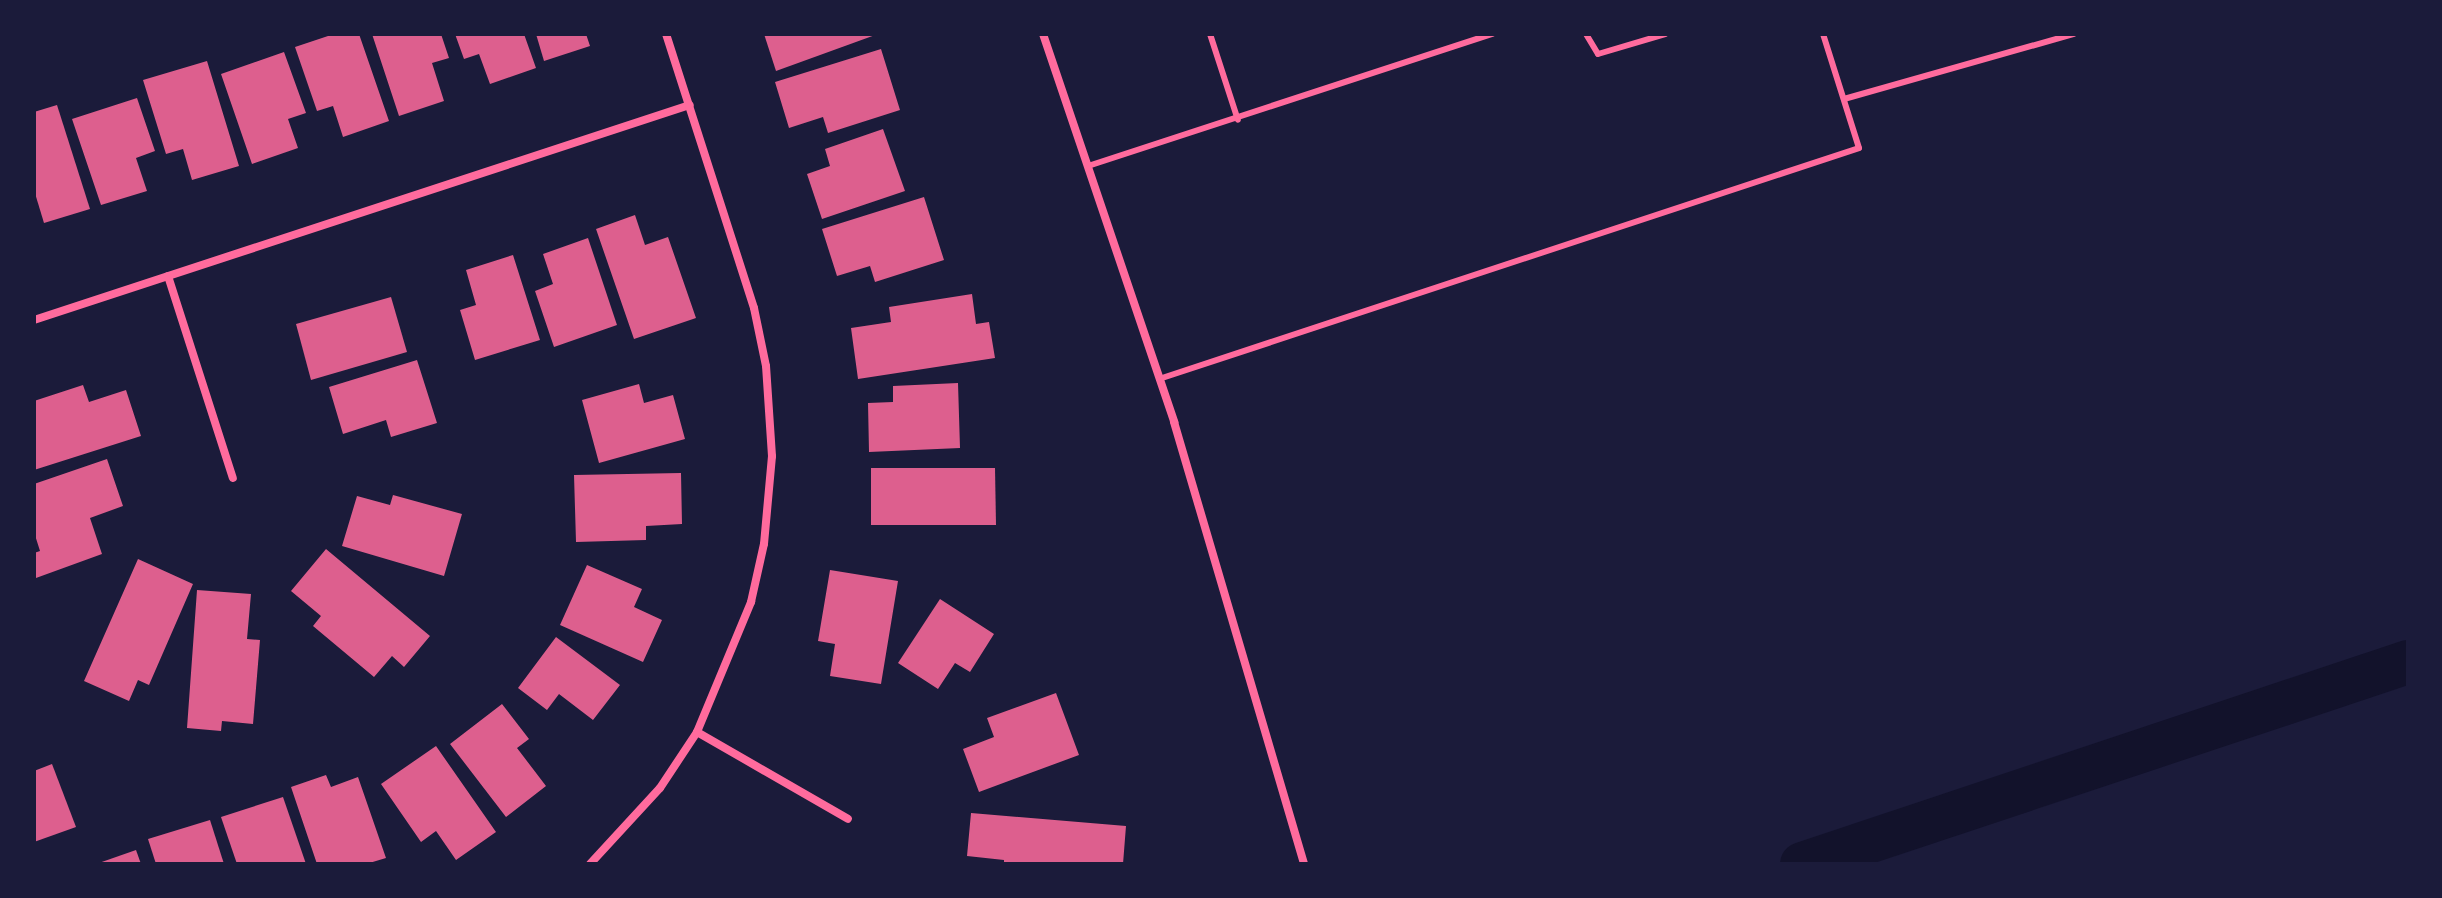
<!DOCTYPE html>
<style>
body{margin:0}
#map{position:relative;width:2442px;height:898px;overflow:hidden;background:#1b1b3a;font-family:Barlow,sans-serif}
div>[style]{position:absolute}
.canal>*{height:44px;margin:-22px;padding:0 22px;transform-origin:22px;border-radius:22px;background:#12122b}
.building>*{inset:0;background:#dd5f8e}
.service>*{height:6px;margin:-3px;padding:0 3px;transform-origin:3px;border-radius:3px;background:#ff6b9d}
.minor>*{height:8px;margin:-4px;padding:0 4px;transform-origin:4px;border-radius:4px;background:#ff6b9d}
span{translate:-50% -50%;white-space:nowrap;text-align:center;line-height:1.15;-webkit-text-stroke:6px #1b1b3a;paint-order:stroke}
.frame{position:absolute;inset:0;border:36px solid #1b1b3a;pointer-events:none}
</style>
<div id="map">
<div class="canal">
<div style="left:1802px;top:864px;width:639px;rotate:-18.43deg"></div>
</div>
<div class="building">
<div style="clip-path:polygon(334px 34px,359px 34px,389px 121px,343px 137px,333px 106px,317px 111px,295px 47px)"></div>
<div style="clip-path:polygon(372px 34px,441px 34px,449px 58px,432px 63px,444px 101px,399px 116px)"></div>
<div style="clip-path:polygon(455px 34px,524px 34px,536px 68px,490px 84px,479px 54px,464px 59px)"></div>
<div style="clip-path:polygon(536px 34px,586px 34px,590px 46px,544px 61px)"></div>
<div style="clip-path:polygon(764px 34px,878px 34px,776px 71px)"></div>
<div style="clip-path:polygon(881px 49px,900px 110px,828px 133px,823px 117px,789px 128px,775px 82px)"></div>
<div style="clip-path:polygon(284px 52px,306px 113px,288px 119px,298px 148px,252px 164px,221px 74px)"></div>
<div style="clip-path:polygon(207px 61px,239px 166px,192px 180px,183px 149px,166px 154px,143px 80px)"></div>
<div style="clip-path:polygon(137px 98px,155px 151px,136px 158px,147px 191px,101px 205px,72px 119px)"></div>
<div style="clip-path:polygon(57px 105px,90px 209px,44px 223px,34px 190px,34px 112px)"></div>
<div style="clip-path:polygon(883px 129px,905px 191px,822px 219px,807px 174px,830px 166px,825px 149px)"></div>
<div style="clip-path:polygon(924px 197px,944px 260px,875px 282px,870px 266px,837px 276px,822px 229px)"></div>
<div style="clip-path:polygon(635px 215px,645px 245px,668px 237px,696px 318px,634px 339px,596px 229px)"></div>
<div style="clip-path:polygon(588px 238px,617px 325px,554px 347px,535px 291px,553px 284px,543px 254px)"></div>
<div style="clip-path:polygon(513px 255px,540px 340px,475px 360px,460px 310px,476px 305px,466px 270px)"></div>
<div style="clip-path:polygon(972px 294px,976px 324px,989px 322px,995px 358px,858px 379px,851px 328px,891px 322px,889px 307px)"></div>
<div style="clip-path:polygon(391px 297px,407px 352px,311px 380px,296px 324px)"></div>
<div style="clip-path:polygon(417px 360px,437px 423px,391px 437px,386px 420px,343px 434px,329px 387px)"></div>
<div style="clip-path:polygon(958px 383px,960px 448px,869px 452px,868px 403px,893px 402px,893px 386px)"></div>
<div style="clip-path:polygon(639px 384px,644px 403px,673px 395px,685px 439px,599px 463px,582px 400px)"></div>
<div style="clip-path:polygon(83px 385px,89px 402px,126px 390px,141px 436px,34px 470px,34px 401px)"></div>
<div style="clip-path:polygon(107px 459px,123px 506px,90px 518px,102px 554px,36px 578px,34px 553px,40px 551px,34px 532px,34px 484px)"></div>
<div style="clip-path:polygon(871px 468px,995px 468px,996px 525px,871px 525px)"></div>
<div style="clip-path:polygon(681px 473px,682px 524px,646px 526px,646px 540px,576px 542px,574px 475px)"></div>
<div style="clip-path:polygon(393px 495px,462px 514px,444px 576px,342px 546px,357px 496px,390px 505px)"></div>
<div style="clip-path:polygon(326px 549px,430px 636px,404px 667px,392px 656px,374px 677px,313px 626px,321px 616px,291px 591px)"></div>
<div style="clip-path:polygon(138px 559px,193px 584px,149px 685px,138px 680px,129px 701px,84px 681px)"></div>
<div style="clip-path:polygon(587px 565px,642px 589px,634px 607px,662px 620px,643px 662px,560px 625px)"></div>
<div style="clip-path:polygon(830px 570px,898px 581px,881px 684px,830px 676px,835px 644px,818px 641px)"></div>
<div style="clip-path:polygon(197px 590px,251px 594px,247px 639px,260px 640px,253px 724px,222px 721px,221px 731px,187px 728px)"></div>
<div style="clip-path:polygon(940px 599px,994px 634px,970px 672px,955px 663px,938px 689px,898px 663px)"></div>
<div style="clip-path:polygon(556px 637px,620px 685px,593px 720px,559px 694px,547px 710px,518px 688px)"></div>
<div style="clip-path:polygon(1056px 693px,1079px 755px,979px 792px,963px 749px,994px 737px,987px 718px)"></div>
<div style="clip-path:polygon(502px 704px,529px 739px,517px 748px,546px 786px,506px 817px,450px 744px)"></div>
<div style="clip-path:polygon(436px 746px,496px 832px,456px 860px,436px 831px,421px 842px,381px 784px)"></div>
<div style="clip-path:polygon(52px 764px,76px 827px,34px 842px,34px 771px)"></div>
<div style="clip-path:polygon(326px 775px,331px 787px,358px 777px,386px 858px,366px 864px,317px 864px,291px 787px)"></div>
<div style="clip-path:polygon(283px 797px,306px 864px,237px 864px,221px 817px)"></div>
<div style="clip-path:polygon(971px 813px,1126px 826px,1123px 864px,1004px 864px,1004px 860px,967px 856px)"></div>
<div style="clip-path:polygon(210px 820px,224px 864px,156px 864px,148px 839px)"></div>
<div style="clip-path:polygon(136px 850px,141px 864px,96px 864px)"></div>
</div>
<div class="service">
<div style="left:1210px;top:34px;width:90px;rotate:72deg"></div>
<div style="left:1586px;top:34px;width:23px;rotate:59deg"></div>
<div style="left:1598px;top:54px;width:70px;rotate:-16.6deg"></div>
<div style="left:1844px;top:99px;width:239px;rotate:-15.8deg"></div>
<div style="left:1088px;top:166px;width:426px;rotate:-18.1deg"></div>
<div style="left:1159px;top:379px;width:737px;rotate:-18.26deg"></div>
<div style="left:1859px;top:148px;width:120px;rotate:-107.5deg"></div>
</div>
<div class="minor">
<div style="left:1043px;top:34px;width:410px;rotate:71.3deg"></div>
<div style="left:1174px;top:422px;width:461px;rotate:73.6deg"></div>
<div style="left:168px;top:276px;width:212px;rotate:72.2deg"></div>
<div style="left:34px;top:320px;width:690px;rotate:-18.15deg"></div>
<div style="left:697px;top:732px;width:174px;rotate:29.9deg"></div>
<div style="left:590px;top:864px;width:103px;rotate:-47.4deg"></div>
<div style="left:660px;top:788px;width:67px;rotate:-56.5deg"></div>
<div style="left:697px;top:732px;width:141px;rotate:-67.4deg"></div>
<div style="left:751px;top:602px;width:59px;rotate:-77.4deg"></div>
<div style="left:764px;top:544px;width:88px;rotate:-84.8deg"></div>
<div style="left:772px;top:456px;width:90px;rotate:-93.8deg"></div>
<div style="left:766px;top:366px;width:59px;rotate:-101.7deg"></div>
<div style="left:754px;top:308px;width:288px;rotate:-107.8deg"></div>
</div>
<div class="frame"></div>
</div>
